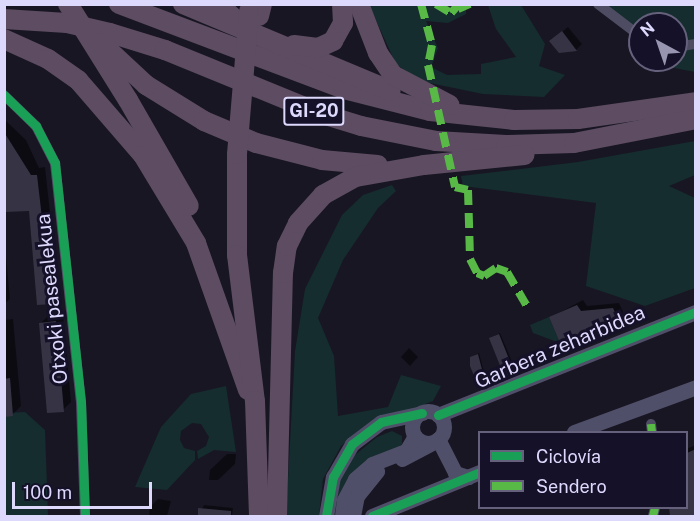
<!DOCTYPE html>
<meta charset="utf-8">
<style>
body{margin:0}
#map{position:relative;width:700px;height:521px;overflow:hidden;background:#181623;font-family:"Public Sans",sans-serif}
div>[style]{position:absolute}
.green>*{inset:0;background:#152d2e}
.shadow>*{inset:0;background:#0007}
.building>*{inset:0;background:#363444}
.street>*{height:10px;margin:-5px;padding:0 5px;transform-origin:5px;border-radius:5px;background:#4d4c62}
.secondary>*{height:15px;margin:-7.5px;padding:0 7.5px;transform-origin:7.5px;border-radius:7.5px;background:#504f69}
.secondary>.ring{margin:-7.5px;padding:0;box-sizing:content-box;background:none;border:15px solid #504f69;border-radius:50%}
.highway>*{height:20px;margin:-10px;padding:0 10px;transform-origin:10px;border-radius:10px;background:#5d4c62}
.highway-bridge>*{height:20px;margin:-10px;padding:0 10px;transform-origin:10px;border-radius:10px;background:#5d4c62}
.quiet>*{height:8px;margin-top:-4px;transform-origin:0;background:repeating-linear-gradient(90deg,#58b947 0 15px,transparent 0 23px)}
.cycleway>*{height:9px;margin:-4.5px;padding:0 4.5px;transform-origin:4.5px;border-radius:4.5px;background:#1a9f57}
span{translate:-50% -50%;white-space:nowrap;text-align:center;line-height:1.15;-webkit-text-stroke:6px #151128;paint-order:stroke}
.shield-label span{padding:2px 4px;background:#151128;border:2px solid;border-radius:4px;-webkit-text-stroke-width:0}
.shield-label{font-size:18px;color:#ddd9fd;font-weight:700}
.street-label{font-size:20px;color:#ddd9fd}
.frame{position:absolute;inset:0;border:6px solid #ddd9fd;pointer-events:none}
.legend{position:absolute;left:478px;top:431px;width:210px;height:78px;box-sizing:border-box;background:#151128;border:2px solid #65617d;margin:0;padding:8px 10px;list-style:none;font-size:18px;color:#ddd9fd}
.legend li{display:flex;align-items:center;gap:12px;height:30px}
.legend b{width:30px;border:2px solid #65617d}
.north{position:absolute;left:628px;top:12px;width:60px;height:60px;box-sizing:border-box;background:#151128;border:2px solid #65617d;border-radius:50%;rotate:320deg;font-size:16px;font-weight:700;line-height:24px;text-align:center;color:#ddd9fd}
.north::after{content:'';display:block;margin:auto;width:21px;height:27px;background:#9895b1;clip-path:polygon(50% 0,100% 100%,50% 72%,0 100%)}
.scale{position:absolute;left:12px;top:482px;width:140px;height:27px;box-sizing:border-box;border:3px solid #ddd9fd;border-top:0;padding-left:8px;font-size:18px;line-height:21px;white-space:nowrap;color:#ddd9fd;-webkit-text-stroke:4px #151128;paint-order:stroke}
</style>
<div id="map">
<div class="green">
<div style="clip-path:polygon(369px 5px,466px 5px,466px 14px,448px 23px,426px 21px,438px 48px,431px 67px,447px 75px,481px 74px,481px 64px,516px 57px,496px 29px,488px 5px,521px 5px,545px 44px,539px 66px,565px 75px,544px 97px,483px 94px,420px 81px,396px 64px)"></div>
<div style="clip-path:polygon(604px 5px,695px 5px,695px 72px,669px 67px,667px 60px,676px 60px,676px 24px,640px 24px,640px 31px)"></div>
<div style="clip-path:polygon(695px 141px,695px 175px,669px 186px,695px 198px,695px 288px,645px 306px,586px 286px,596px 203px,463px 186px,461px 176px,578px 162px)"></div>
<div style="clip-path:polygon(392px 185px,396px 191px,378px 208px,343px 260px,318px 318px,334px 356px,338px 416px,388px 407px,401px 375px,441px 386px,433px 401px,362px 428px,341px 446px,323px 479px,319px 516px,286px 516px,295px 351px,305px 289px,342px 215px,363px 195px)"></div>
<div style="clip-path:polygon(549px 317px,560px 343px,533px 333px,530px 325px)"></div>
<div style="clip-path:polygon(226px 386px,236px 452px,214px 450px,198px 459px,197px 451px,206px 446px,209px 437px,201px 424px,192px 423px,181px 431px,180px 440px,184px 448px,195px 451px,195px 460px,167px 490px,135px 487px,161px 427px,191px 394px)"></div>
<div style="clip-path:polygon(25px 412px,45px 430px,48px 516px,5px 516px,4px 413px)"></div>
<div style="clip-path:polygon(392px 431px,402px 436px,402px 444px,343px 516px,332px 516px,333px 487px,344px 464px,377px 437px)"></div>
</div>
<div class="shadow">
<div style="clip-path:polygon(568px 27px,582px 44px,576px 50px,559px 52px,557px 36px)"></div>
<div style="clip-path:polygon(4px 119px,26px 140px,39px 168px,45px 167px,59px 294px,51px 302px,30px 210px,4px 211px)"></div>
<div style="clip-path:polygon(4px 236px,10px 299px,4px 304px)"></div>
<div style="clip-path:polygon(583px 300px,587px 306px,619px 303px,623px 312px,617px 318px,551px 317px)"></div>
<div style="clip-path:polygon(63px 314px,71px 402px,63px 410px,41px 323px,49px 315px)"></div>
<div style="clip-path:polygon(13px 319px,21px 406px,13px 414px,4px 415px,4px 320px)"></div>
<div style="clip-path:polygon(500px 333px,516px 371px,514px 372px,492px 337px)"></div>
<div style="clip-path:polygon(409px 348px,418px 357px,410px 366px,401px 357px)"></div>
<div style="clip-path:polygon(479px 353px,487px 383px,485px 384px,471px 357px)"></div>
<div style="clip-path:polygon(696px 445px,696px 516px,671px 516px,671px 508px,686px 508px,686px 449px)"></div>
<div style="clip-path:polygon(227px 454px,236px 454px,235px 464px,218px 480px,209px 480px,210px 470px)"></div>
<div style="clip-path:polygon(158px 499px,171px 501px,167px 516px,149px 516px,150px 507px)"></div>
<div style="clip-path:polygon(204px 505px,233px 508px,232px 516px,199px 516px)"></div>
</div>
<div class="building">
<div style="clip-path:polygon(562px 31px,577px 51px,559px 53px,549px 41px)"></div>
<div style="clip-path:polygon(4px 132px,31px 175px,37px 175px,52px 304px,37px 305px,29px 211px,4px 212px)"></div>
<div style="clip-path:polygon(577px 305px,581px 311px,613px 308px,618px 319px,560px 343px,549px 317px)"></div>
<div style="clip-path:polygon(56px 321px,64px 412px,47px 413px,39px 323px)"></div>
<div style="clip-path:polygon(499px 334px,515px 374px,505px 378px,489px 338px)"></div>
<div style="clip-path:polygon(478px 354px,486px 385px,479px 388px,470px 366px,470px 357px)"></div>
<div style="clip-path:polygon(10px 378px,13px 416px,4px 417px,4px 379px)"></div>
<div style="clip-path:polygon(696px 449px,696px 516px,670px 516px,669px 507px,687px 507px,687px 453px)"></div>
<div style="clip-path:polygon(198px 508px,231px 511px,231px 516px,198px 516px)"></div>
</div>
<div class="street">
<div style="left:598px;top:4px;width:53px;rotate:37.3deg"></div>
<div style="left:676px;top:47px;width:20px;rotate:-9deg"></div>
<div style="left:4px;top:95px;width:45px;rotate:44.1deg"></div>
<div style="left:36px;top:126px;width:42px;rotate:62.8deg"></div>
<div style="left:55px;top:163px;width:240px;rotate:83.8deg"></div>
<div style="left:81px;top:402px;width:114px;rotate:88deg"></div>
<div style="left:651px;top:424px;width:8px;rotate:83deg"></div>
<div style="left:653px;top:516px;width:8px;rotate:-76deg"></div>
</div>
<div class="secondary">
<div class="ring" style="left:412px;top:411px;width:17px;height:17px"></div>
<div style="left:438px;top:415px;width:278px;rotate:-21.8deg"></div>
<div style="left:574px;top:432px;width:130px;rotate:-20.2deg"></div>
<div style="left:438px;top:439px;width:38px;rotate:63deg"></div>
<div style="left:455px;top:473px;width:14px;rotate:17deg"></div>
<div style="left:402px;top:459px;width:36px;rotate:-28deg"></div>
<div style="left:326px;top:516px;width:40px;rotate:-80deg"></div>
<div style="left:333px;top:477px;width:38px;rotate:-60deg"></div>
<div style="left:352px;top:444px;width:36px;rotate:-37deg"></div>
<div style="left:381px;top:422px;width:42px;rotate:-12.4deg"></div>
<div style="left:342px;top:516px;width:16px;rotate:-83deg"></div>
<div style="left:344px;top:500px;width:24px;rotate:-62deg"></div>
<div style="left:355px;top:479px;width:23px;rotate:-41deg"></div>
<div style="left:372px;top:464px;width:36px;rotate:-21deg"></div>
<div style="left:406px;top:451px;width:17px;rotate:-59deg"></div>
<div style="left:353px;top:516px;width:20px;rotate:-79deg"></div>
<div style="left:357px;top:496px;width:32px;rotate:-51deg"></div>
<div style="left:372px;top:516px;width:117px;rotate:-22.2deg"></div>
</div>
<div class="highway">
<div style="left:119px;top:4px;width:241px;rotate:20.7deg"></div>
<div style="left:344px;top:89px;width:89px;rotate:14.3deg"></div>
<div style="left:430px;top:111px;width:84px;rotate:6.1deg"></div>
<div style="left:514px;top:120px;width:64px;rotate:-0.9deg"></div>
<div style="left:578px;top:119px;width:119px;rotate:-8.2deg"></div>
<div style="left:183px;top:4px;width:225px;rotate:22.7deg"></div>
<div style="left:219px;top:4px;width:28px;rotate:44deg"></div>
<div style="left:359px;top:4px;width:53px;rotate:68.8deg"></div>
<div style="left:378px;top:53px;width:27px;rotate:56deg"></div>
<div style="left:393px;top:75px;width:64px;rotate:27.8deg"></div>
<div style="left:259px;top:16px;width:12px;rotate:-76deg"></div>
<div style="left:4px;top:19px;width:63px;rotate:3.6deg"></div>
<div style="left:67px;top:23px;width:44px;rotate:13.1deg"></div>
<div style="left:110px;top:33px;width:58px;rotate:17.2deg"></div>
<div style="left:165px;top:50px;width:170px;rotate:22.2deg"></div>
<div style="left:322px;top:114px;width:41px;rotate:17.1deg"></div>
<div style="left:361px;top:126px;width:76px;rotate:11.3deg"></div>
<div style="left:436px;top:141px;width:70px;rotate:3.3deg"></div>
<div style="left:506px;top:145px;width:68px;rotate:-1.7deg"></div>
<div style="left:574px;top:143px;width:124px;rotate:-11.1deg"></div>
<div style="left:4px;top:39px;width:48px;rotate:24.4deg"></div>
<div style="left:48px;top:59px;width:37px;rotate:35deg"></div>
<div style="left:78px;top:80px;width:99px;rotate:49.1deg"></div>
<div style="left:143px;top:155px;width:103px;rotate:58.9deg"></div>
<div style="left:196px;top:243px;width:156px;rotate:70.5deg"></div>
<div style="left:294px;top:45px;width:24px;rotate:7deg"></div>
<div style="left:318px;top:48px;width:17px;rotate:-25deg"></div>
<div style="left:333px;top:41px;width:21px;rotate:-61deg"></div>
<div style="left:343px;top:23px;width:19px;rotate:-93deg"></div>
<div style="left:146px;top:85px;width:68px;rotate:31.8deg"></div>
<div style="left:204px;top:121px;width:56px;rotate:22.9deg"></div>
<div style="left:256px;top:143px;width:68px;rotate:14.4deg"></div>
<div style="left:322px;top:160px;width:56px;rotate:5.1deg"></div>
<div style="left:128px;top:100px;width:122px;rotate:60.1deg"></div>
<div style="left:237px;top:154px;width:101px;rotate:90deg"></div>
<div style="left:237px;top:255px;width:147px;rotate:83deg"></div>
<div style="left:255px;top:401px;width:115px;rotate:88deg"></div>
<div style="left:277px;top:516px;width:243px;rotate:-88.6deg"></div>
<div style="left:283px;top:273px;width:27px;rotate:-82deg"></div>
<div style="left:287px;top:246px;width:25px;rotate:-64deg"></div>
<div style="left:298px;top:223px;width:38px;rotate:-48deg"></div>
<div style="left:323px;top:195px;width:38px;rotate:-29deg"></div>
<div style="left:356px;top:177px;width:69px;rotate:-10deg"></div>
<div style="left:424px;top:165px;width:101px;rotate:-5.7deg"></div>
</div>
<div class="highway-bridge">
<div style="left:68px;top:4px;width:113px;rotate:58deg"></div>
<div style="left:101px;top:43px;width:62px;rotate:43deg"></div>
<div style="left:237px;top:154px;width:143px;rotate:-85.2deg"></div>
</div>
<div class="quiet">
<div style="left:421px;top:4px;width:42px;rotate:75deg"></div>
<div style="left:432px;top:45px;width:20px;rotate:101deg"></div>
<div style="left:428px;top:65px;width:125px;rotate:77.5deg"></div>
<div style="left:455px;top:187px;width:13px;rotate:13deg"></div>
<div style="left:468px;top:190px;width:69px;rotate:88.3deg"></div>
<div style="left:470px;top:259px;width:16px;rotate:63deg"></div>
<div style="left:477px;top:273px;width:8px;rotate:23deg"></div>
<div style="left:484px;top:276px;width:14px;rotate:-34deg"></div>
<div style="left:496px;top:268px;width:12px;rotate:20deg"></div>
<div style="left:507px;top:272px;width:42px;rotate:59.7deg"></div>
<div style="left:436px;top:4px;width:17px;rotate:31deg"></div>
<div style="left:451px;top:13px;width:12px;rotate:-48deg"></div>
<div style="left:458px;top:9px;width:13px;rotate:-23deg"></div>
<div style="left:651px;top:424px;width:8px;rotate:83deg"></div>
<div style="left:653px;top:516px;width:8px;rotate:-76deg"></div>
</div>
<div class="cycleway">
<div style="left:4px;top:95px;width:45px;rotate:44.1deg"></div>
<div style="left:36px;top:126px;width:42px;rotate:62.8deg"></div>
<div style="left:55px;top:163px;width:240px;rotate:83.8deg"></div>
<div style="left:81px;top:402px;width:114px;rotate:88deg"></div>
<div style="left:438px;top:415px;width:278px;rotate:-21.8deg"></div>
<div style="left:326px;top:516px;width:40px;rotate:-80deg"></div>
<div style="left:333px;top:477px;width:38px;rotate:-60deg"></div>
<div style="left:352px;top:444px;width:36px;rotate:-37deg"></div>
<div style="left:381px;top:422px;width:42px;rotate:-12.4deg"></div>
<div style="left:372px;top:516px;width:117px;rotate:-22.2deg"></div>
</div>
<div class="shield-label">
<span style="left:314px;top:111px">GI-20</span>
</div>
<div class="street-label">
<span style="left:52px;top:299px;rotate:-96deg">Otxoki pasealekua</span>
<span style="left:560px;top:347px;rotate:-23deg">Garbera zeharbidea</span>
</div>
<div class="frame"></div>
<ul class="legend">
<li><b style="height:8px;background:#1a9f57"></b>Ciclovía</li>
<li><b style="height:8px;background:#58b947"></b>Sendero</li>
</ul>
<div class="north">N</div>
<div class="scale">100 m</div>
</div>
